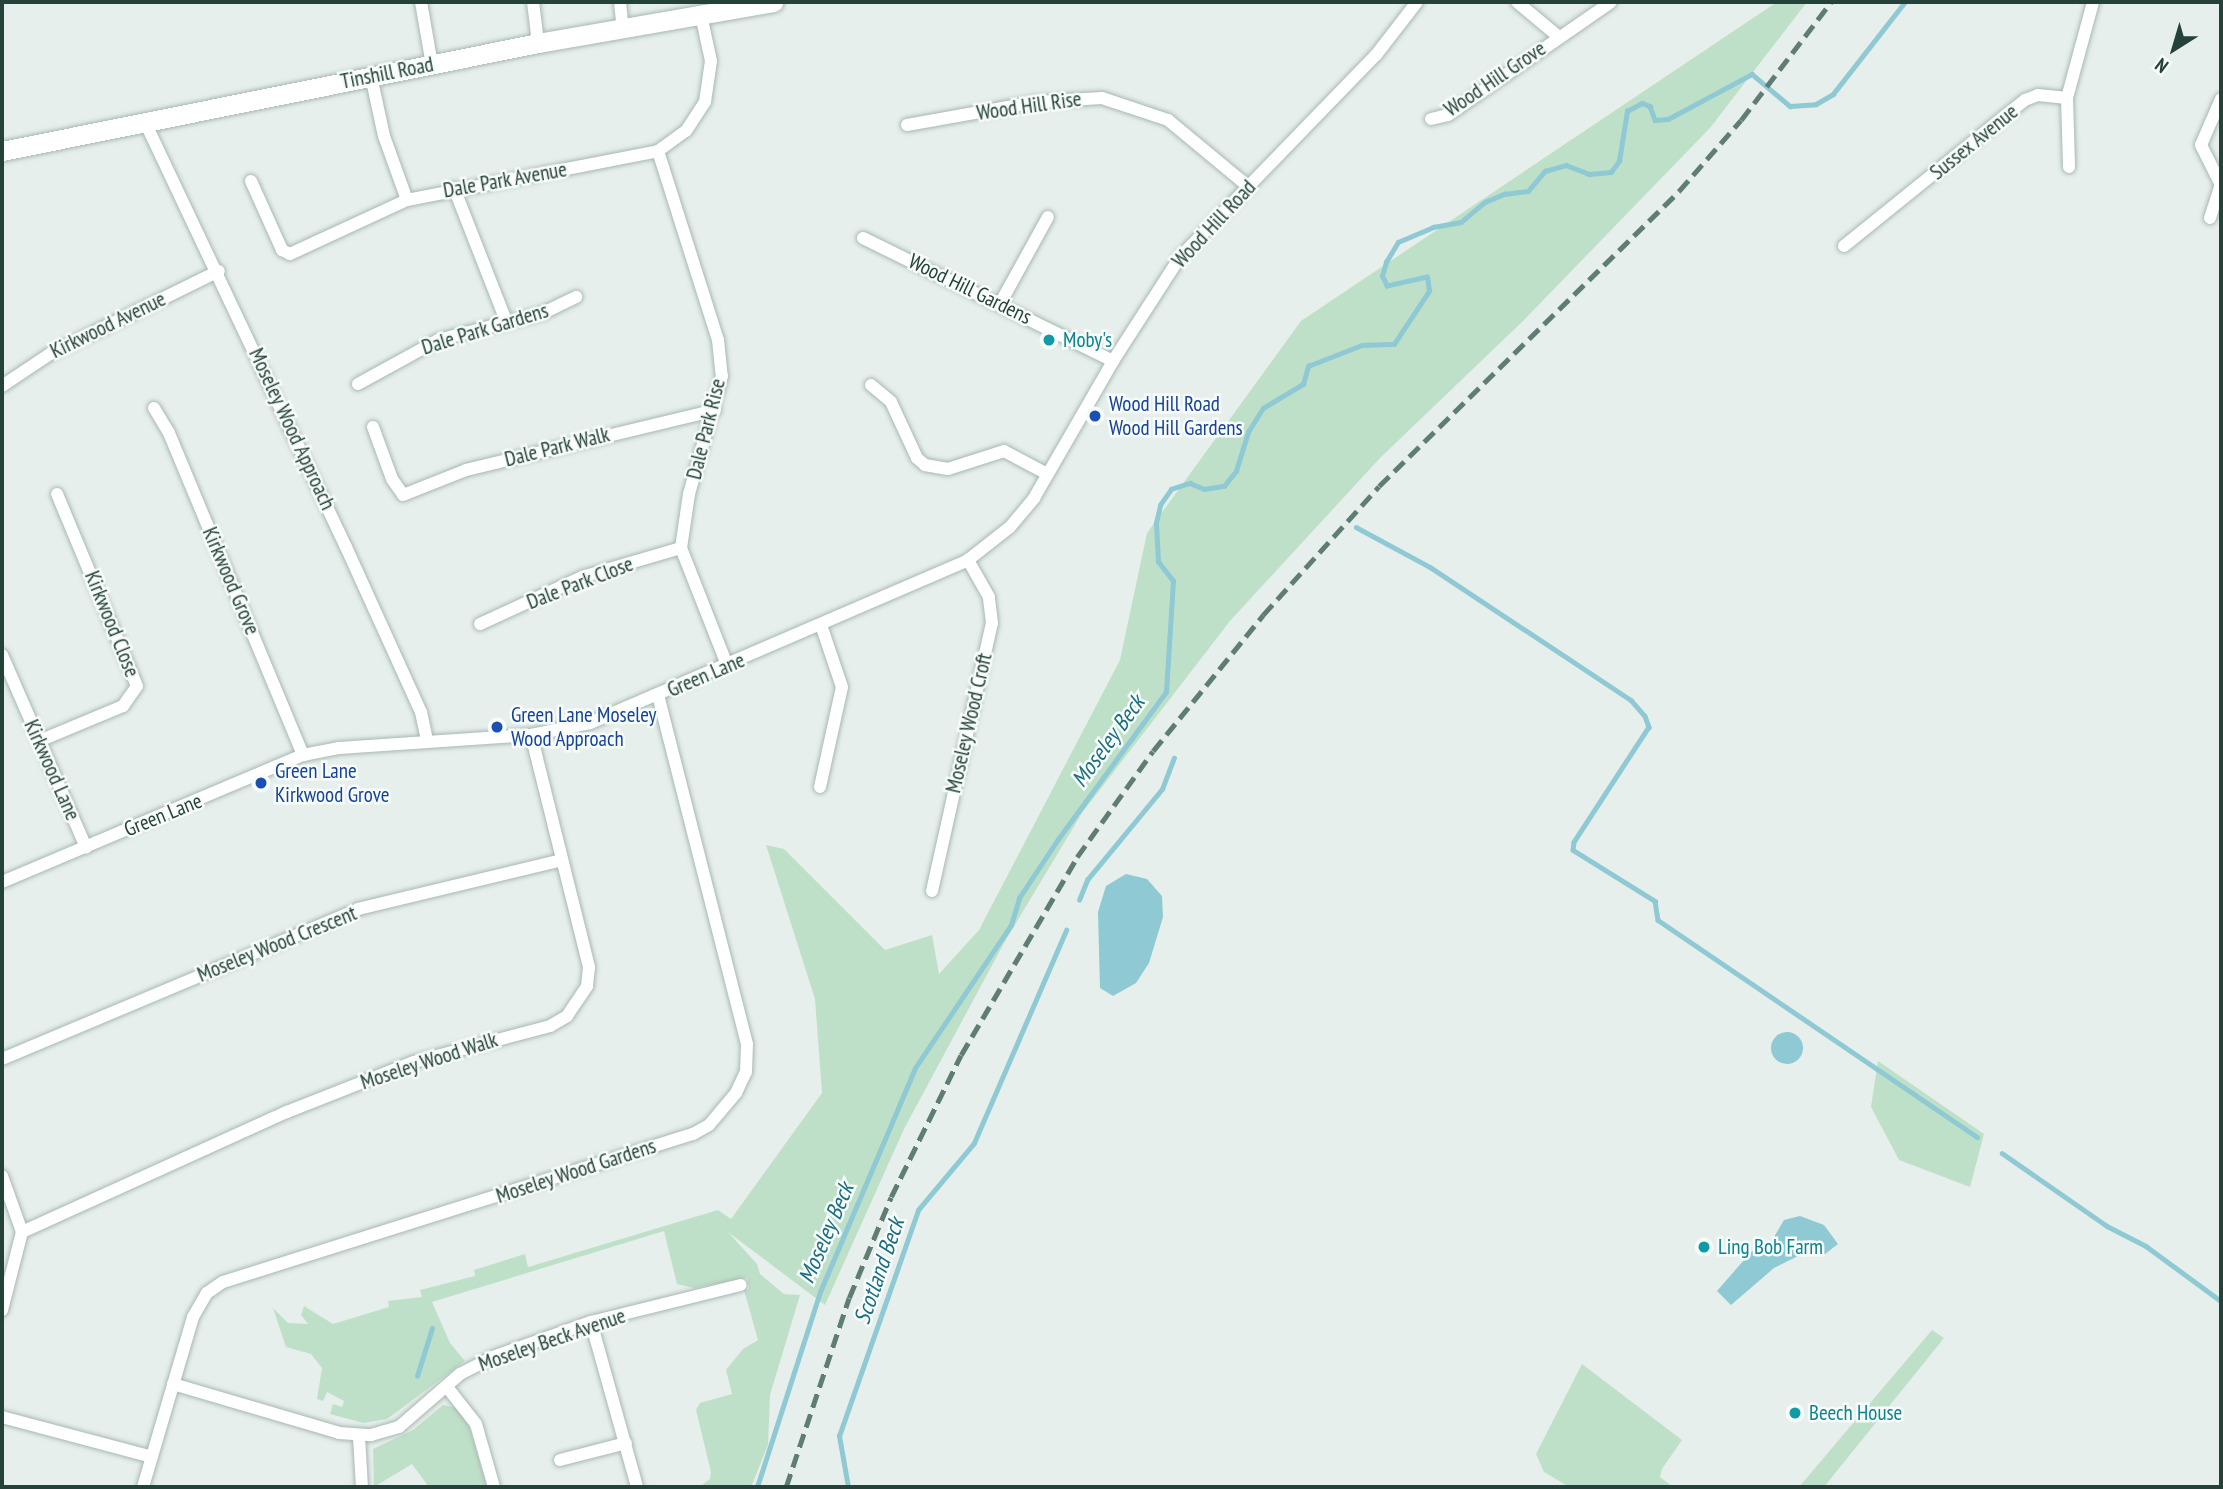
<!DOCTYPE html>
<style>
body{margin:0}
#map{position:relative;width:2223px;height:1489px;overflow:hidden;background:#e6efeb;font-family:"PT Sans Narrow",sans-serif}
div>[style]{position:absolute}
.green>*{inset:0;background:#bfe0c8}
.water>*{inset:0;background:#8ec9d4}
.round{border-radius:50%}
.stream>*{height:4.5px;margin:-2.25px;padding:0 2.25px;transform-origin:2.25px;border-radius:2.25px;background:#8ec9d4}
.roads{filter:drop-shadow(0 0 2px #a8b8b2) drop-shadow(0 0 2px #a8b8b2)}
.street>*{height:12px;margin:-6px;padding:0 6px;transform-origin:6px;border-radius:6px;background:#fff}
.secondary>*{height:19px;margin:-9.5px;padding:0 9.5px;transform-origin:9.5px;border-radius:9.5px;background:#fff}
.rail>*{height:4.5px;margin-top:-2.25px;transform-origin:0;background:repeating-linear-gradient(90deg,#5f7d75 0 14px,transparent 0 21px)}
.dots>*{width:19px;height:19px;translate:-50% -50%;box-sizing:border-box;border:4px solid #f7fbf9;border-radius:50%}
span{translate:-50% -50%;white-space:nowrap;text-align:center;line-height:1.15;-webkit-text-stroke:5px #f7fbf9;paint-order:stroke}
.street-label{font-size:21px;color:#24423a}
.culture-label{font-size:21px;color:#0d838f}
.left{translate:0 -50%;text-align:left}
.transit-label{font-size:21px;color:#164399}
.water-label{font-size:23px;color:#1c6f80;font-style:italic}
.frame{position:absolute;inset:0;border:4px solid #24423a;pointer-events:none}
.north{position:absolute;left:2139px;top:14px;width:70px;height:70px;-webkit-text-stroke:5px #f7fbf9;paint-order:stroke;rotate:217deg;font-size:19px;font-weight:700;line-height:28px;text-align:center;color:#24423a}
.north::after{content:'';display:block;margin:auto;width:24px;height:32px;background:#24423a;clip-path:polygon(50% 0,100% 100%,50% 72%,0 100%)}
</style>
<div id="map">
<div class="green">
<div style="clip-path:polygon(1777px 2px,1807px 2px,1710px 128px,1523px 321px,1380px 458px,1230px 621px,1082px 813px,1004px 943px,904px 1129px,825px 1305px,728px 1232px,757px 1264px,760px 1274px,784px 1294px,800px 1295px,770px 1395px,768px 1445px,751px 1487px,699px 1487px,710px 1479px,711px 1472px,696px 1410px,700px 1403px,732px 1394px,726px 1370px,743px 1349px,758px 1340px,744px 1290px,749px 1289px,747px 1278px,694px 1288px,677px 1284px,664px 1231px,432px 1302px,450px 1343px,465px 1361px,387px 1419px,363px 1423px,330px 1414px,333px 1404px,342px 1407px,344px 1401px,327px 1392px,323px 1401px,317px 1399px,322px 1368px,311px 1354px,286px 1347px,273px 1308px,288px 1323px,308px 1324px,301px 1315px,304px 1306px,333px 1324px,389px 1307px,388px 1301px,422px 1297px,420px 1290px,475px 1276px,474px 1270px,525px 1254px,528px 1267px,718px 1210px,731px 1219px,822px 1093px,815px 999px,766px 845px,784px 849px,885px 950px,932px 935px,939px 974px,979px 930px,1120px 660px,1147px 533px,1301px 321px)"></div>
<div style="clip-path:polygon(1878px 1061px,1984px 1134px,1970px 1187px,1899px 1160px,1871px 1107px)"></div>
<div style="clip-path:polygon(1932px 1330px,1944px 1338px,1824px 1487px,1799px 1487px)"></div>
<div style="clip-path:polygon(1582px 1364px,1682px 1440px,1662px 1469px,1660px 1477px,1673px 1487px,1569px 1487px,1544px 1472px,1536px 1454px)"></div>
<div style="clip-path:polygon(443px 1405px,458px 1408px,468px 1423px,487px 1487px,429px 1487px,412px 1464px,374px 1487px,373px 1449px,413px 1430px)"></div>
</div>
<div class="water">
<div style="clip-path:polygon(1126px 874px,1147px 879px,1162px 896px,1163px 917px,1149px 963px,1136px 983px,1113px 996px,1100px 988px,1098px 912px,1106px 886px)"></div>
<div class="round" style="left:1771px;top:1032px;width:32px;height:32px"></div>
<div style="clip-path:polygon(1800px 1216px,1824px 1225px,1838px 1244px,1825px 1254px,1802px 1254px,1774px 1268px,1731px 1305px,1717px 1291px,1751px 1252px,1770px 1244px,1784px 1220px)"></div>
</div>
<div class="stream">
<div style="left:1356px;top:527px;width:84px;rotate:28.4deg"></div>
<div style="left:1430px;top:567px;width:241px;rotate:33.5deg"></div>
<div style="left:1631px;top:700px;width:21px;rotate:49deg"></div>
<div style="left:1645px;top:716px;width:12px;rotate:70deg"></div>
<div style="left:1649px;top:727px;width:137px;rotate:123.1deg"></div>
<div style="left:1574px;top:842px;width:8px;rotate:97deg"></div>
<div style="left:1573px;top:850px;width:97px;rotate:31.9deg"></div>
<div style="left:1655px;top:901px;width:19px;rotate:81deg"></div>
<div style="left:1658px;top:920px;width:386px;rotate:34.2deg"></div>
<div style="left:1079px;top:900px;width:22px;rotate:-68deg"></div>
<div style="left:1087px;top:880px;width:118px;rotate:-50.5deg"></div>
<div style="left:1162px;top:789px;width:33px;rotate:-69deg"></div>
<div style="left:2002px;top:1153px;width:128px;rotate:34.8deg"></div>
<div style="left:2107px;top:1226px;width:44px;rotate:27.1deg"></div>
<div style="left:2146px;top:1246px;width:93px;rotate:36.3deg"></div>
<div style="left:417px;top:1376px;width:50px;rotate:-72.6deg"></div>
<div style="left:757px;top:1487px;width:205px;rotate:-72.1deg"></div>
<div style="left:820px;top:1292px;width:243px;rotate:-67deg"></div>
<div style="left:915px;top:1068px;width:172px;rotate:-56.1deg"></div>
<div style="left:1011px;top:925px;width:28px;rotate:-73deg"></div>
<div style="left:1019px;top:898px;width:71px;rotate:-56.5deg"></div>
<div style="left:1058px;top:839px;width:182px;rotate:-53.7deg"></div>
<div style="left:1166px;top:692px;width:111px;rotate:-86.4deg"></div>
<div style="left:1173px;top:581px;width:24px;rotate:-128deg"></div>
<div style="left:1158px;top:562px;width:39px;rotate:-93deg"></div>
<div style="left:1156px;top:523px;width:18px;rotate:-77deg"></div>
<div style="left:1160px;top:505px;width:19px;rotate:-55deg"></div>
<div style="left:1171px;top:489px;width:20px;rotate:-18deg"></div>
<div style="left:1190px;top:483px;width:15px;rotate:23deg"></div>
<div style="left:1204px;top:489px;width:20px;rotate:-9deg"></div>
<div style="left:1224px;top:486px;width:19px;rotate:-51deg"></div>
<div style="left:1236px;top:471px;width:41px;rotate:-72.9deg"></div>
<div style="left:1248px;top:432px;width:28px;rotate:-58deg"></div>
<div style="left:1263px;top:408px;width:47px;rotate:-31deg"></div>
<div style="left:1303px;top:384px;width:19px;rotate:-74deg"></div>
<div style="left:1308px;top:366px;width:58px;rotate:-21.3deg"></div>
<div style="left:1362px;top:345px;width:32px;rotate:-2deg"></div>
<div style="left:1394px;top:344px;width:64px;rotate:-56.6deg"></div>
<div style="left:1429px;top:291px;width:14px;rotate:-98deg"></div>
<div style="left:1427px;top:277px;width:41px;rotate:167.3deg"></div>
<div style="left:1387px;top:286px;width:11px;rotate:-117deg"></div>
<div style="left:1382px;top:276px;width:15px;rotate:-74deg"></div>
<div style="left:1386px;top:262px;width:23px;rotate:-59deg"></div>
<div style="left:1398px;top:242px;width:38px;rotate:-23deg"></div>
<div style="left:1433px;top:227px;width:28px;rotate:-10deg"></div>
<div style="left:1461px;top:222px;width:31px;rotate:-40deg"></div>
<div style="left:1485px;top:202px;width:21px;rotate:-23deg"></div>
<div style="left:1504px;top:194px;width:24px;rotate:-7deg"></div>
<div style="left:1528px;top:191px;width:26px;rotate:-50deg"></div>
<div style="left:1545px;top:171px;width:22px;rotate:-16deg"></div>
<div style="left:1566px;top:165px;width:25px;rotate:21deg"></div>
<div style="left:1589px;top:174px;width:22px;rotate:-5deg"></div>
<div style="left:1611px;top:172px;width:14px;rotate:-54deg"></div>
<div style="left:1619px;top:161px;width:51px;rotate:-80.9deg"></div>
<div style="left:1627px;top:111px;width:17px;rotate:-28deg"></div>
<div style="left:1642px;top:103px;width:9px;rotate:21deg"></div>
<div style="left:1650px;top:106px;width:15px;rotate:70deg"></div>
<div style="left:1655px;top:120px;width:13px;rotate:-4deg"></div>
<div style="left:1668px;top:119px;width:95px;rotate:-28.2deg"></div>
<div style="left:1752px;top:74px;width:50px;rotate:40.1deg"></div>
<div style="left:1790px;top:106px;width:26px;rotate:-4deg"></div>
<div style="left:1816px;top:104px;width:20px;rotate:-30deg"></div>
<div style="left:1833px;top:94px;width:117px;rotate:-52deg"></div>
<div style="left:848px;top:1487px;width:52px;rotate:-100deg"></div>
<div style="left:839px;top:1436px;width:239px;rotate:-70.7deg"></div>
<div style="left:918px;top:1210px;width:87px;rotate:-50.1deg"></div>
<div style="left:974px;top:1143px;width:232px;rotate:-66.6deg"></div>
</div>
<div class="roads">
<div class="street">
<div style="left:421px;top:2px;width:64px;rotate:80.1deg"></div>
<div style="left:533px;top:2px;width:41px;rotate:83deg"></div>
<div style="left:620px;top:2px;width:27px;rotate:84deg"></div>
<div style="left:1517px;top:2px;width:55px;rotate:39.8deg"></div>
<div style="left:371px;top:76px;width:61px;rotate:77.8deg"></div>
<div style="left:384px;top:136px;width:68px;rotate:70.2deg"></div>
<div style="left:2067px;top:98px;width:69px;rotate:88.3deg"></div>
<div style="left:1431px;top:119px;width:17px;rotate:-13deg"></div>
<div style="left:1448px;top:115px;width:198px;rotate:-34.7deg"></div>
<div style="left:145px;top:122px;width:470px;rotate:64.7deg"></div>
<div style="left:346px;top:547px;width:181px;rotate:65.6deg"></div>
<div style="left:421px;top:712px;width:30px;rotate:78deg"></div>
<div style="left:907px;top:125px;width:131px;rotate:-10.1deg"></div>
<div style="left:1036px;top:102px;width:66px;rotate:-3.5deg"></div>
<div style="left:1102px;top:98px;width:70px;rotate:18.4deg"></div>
<div style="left:1168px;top:120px;width:105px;rotate:39.6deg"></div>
<div style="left:658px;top:151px;width:198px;rotate:72.4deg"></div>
<div style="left:718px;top:340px;width:36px;rotate:84deg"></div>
<div style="left:722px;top:376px;width:123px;rotate:105.6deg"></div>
<div style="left:689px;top:494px;width:55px;rotate:98.4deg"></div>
<div style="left:681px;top:548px;width:126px;rotate:68.5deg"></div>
<div style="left:251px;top:181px;width:76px;rotate:65.8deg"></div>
<div style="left:282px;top:250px;width:9px;rotate:27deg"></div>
<div style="left:290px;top:254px;width:129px;rotate:-24.8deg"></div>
<div style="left:407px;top:200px;width:256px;rotate:-11deg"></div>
<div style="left:658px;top:151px;width:34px;rotate:-36deg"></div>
<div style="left:686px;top:131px;width:35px;rotate:-57deg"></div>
<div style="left:705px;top:102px;width:41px;rotate:-81.7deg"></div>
<div style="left:711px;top:61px;width:47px;rotate:-102.3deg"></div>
<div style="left:454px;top:188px;width:143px;rotate:68.6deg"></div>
<div style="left:2210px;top:218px;width:35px;rotate:-72deg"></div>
<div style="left:2221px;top:185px;width:45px;rotate:-116.6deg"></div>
<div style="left:2201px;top:145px;width:50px;rotate:-66.5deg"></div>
<div style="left:863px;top:238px;width:279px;rotate:26.2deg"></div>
<div style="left:1844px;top:246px;width:233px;rotate:-38.9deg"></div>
<div style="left:2025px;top:100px;width:14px;rotate:-21deg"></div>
<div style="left:2038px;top:95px;width:29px;rotate:6deg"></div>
<div style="left:2067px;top:98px;width:99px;rotate:-74.8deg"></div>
<div style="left:1001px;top:302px;width:97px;rotate:-61.1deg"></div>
<div style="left:358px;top:384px;width:91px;rotate:-28.8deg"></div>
<div style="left:438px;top:340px;width:108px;rotate:-14.4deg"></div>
<div style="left:543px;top:313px;width:37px;rotate:-26deg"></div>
<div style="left:871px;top:385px;width:26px;rotate:40deg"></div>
<div style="left:891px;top:402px;width:62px;rotate:65.1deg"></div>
<div style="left:917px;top:458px;width:11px;rotate:41deg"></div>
<div style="left:925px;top:465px;width:23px;rotate:10deg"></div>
<div style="left:948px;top:469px;width:59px;rotate:-17.8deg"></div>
<div style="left:1004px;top:451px;width:49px;rotate:28.1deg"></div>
<div style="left:2px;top:386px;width:58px;rotate:-33.7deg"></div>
<div style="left:50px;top:354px;width:188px;rotate:-26.2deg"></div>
<div style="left:154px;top:408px;width:29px;rotate:59deg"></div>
<div style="left:169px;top:433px;width:349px;rotate:67.4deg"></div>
<div style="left:373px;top:427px;width:55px;rotate:69.9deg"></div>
<div style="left:392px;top:479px;width:19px;rotate:55deg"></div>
<div style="left:403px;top:495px;width:68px;rotate:-21.6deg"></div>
<div style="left:466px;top:470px;width:256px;rotate:-13.5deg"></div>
<div style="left:480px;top:624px;width:112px;rotate:-24.7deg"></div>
<div style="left:582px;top:577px;width:103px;rotate:-16.3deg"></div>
<div style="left:2px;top:655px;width:210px;rotate:66.4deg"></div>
<div style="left:39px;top:741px;width:91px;rotate:-22.6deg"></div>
<div style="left:123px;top:706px;width:24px;rotate:-55deg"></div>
<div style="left:137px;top:686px;width:208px;rotate:-112.6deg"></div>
<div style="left:820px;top:787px;width:102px;rotate:-77.6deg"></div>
<div style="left:842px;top:687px;width:65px;rotate:-108.7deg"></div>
<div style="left:2px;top:882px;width:327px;rotate:-22.9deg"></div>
<div style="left:303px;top:755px;width:37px;rotate:-11deg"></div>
<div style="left:339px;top:748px;width:192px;rotate:-3.9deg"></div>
<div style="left:531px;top:735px;width:60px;rotate:-11.5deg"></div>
<div style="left:590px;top:723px;width:412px;rotate:-23.3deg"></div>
<div style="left:968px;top:560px;width:53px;rotate:-38.2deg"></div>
<div style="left:1010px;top:527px;width:38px;rotate:-50deg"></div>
<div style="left:1034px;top:498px;width:158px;rotate:-60deg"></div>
<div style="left:1113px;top:361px;width:124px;rotate:-57.2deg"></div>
<div style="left:1180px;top:257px;width:281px;rotate:-45.9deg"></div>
<div style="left:1376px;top:55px;width:67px;rotate:-52.3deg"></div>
<div style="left:932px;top:891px;width:275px;rotate:-77.4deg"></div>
<div style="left:992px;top:623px;width:26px;rotate:-97deg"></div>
<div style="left:989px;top:597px;width:43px;rotate:-119.6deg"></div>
<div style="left:2px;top:1059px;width:386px;rotate:-22.8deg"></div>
<div style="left:358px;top:909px;width:210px;rotate:-13.5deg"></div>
<div style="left:2px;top:1176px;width:59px;rotate:70.3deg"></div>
<div style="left:22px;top:1232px;width:81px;rotate:104.4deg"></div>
<div style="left:22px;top:1232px;width:291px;rotate:-24.4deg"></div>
<div style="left:287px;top:1112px;width:136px;rotate:-21.5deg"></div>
<div style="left:414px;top:1062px;width:141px;rotate:-14.8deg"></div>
<div style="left:550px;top:1026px;width:20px;rotate:-30deg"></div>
<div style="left:567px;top:1016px;width:36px;rotate:-56deg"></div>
<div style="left:587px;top:986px;width:19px;rotate:-84deg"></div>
<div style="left:589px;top:967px;width:239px;rotate:-104deg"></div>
<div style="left:591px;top:1322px;width:171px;rotate:74.4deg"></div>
<div style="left:173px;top:1384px;width:173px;rotate:16.4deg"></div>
<div style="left:339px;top:1433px;width:32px;rotate:4deg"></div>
<div style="left:371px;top:1435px;width:29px;rotate:-16deg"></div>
<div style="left:399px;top:1427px;width:81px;rotate:-41deg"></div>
<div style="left:460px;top:1374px;width:37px;rotate:-27deg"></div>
<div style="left:493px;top:1357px;width:104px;rotate:-19.7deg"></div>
<div style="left:591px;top:1322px;width:154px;rotate:-13.9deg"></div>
<div style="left:447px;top:1387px;width:47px;rotate:51.9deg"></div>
<div style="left:476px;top:1424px;width:66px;rotate:74.1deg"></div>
<div style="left:2px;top:1417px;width:155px;rotate:14.9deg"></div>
<div style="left:359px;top:1437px;width:50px;rotate:86.6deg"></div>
<div style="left:560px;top:1460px;width:68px;rotate:-14.4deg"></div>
<div style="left:143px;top:1487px;width:177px;rotate:-73.6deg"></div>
<div style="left:193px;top:1317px;width:28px;rotate:-60deg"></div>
<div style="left:207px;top:1293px;width:19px;rotate:-35deg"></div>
<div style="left:223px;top:1282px;width:493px;rotate:-17.5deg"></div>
<div style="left:693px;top:1134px;width:18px;rotate:-29deg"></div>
<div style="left:709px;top:1125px;width:42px;rotate:-49.8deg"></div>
<div style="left:736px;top:1093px;width:23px;rotate:-65deg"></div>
<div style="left:746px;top:1072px;width:28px;rotate:-88deg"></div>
<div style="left:747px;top:1044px;width:360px;rotate:-104.3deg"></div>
</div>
<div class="secondary">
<div style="left:2px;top:151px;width:547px;rotate:-11.39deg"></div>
<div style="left:538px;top:43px;width:239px;rotate:-9.9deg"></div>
</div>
</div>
<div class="rail">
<div style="left:786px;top:1487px;width:199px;rotate:-71.6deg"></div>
<div style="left:849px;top:1298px;width:109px;rotate:-67.4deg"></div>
<div style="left:891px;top:1197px;width:158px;rotate:-63.8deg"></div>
<div style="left:961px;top:1055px;width:229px;rotate:-59.6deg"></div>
<div style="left:1077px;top:857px;width:130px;rotate:-54.4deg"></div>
<div style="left:1153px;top:751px;width:175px;rotate:-51deg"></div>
<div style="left:1263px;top:615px;width:173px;rotate:-48deg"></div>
<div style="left:1379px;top:486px;width:421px;rotate:-44.5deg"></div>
<div style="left:1679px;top:191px;width:94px;rotate:-48.9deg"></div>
<div style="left:1741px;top:120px;width:148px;rotate:-52.7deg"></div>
</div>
<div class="dots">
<div style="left:1049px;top:340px;background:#0f9aa8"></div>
<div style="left:1095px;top:416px;background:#1a4fb4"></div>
<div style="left:497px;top:727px;background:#1a4fb4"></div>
<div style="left:261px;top:783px;background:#1a4fb4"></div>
<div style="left:1704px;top:1247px;background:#0f9aa8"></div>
<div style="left:1795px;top:1413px;background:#0f9aa8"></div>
</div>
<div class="street-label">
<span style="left:387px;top:73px;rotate:-11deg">Tinshill Road</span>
<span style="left:1495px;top:79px;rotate:-34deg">Wood Hill Grove</span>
<span style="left:1029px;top:106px;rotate:-8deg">Wood Hill Rise</span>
<span style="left:1974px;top:142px;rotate:-39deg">Sussex Avenue</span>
<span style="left:505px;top:180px;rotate:-10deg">Dale Park Avenue</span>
<span style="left:1214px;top:224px;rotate:-47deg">Wood Hill Road</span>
<span style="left:970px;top:289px;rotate:26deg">Wood Hill Gardens</span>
<span style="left:108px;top:325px;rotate:-26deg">Kirkwood Avenue</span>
<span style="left:485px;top:329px;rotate:-17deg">Dale Park Gardens</span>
<span style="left:292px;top:429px;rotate:65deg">Moseley Wood Approach</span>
<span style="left:706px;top:429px;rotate:-76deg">Dale Park Rise</span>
<span style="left:557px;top:447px;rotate:-14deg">Dale Park Walk</span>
<span style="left:231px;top:581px;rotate:67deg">Kirkwood Grove</span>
<span style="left:580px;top:583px;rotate:-21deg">Dale Park Close</span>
<span style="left:112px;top:624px;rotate:68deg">Kirkwood Close</span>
<span style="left:706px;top:675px;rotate:-23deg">Green Lane</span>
<span style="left:969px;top:723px;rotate:-77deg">Moseley Wood Croft</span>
<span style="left:52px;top:770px;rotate:66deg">Kirkwood Lane</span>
<span style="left:163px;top:815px;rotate:-22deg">Green Lane</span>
<span style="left:277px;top:944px;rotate:-22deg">Moseley Wood Crescent</span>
<span style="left:429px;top:1061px;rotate:-18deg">Moseley Wood Walk</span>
<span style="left:576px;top:1171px;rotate:-18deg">Moseley Wood Gardens</span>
<span style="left:552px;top:1340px;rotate:-19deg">Moseley Beck Avenue</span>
</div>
<div class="culture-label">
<span class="left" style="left:1063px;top:340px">Moby's</span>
<span class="left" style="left:1718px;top:1247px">Ling Bob Farm</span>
<span class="left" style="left:1809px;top:1413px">Beech House</span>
</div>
<div class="transit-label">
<span class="left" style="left:1109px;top:416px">Wood Hill Road<br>Wood Hill Gardens</span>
<span class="left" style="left:511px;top:727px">Green Lane Moseley<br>Wood Approach</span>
<span class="left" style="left:275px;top:783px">Green Lane<br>Kirkwood Grove</span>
</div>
<div class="water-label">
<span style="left:1108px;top:741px;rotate:-54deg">Moseley Beck</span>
<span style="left:826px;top:1233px;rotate:-67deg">Moseley Beck</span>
<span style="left:879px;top:1271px;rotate:-71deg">Scotland Beck</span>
</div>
<div class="frame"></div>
<div class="north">N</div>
</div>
